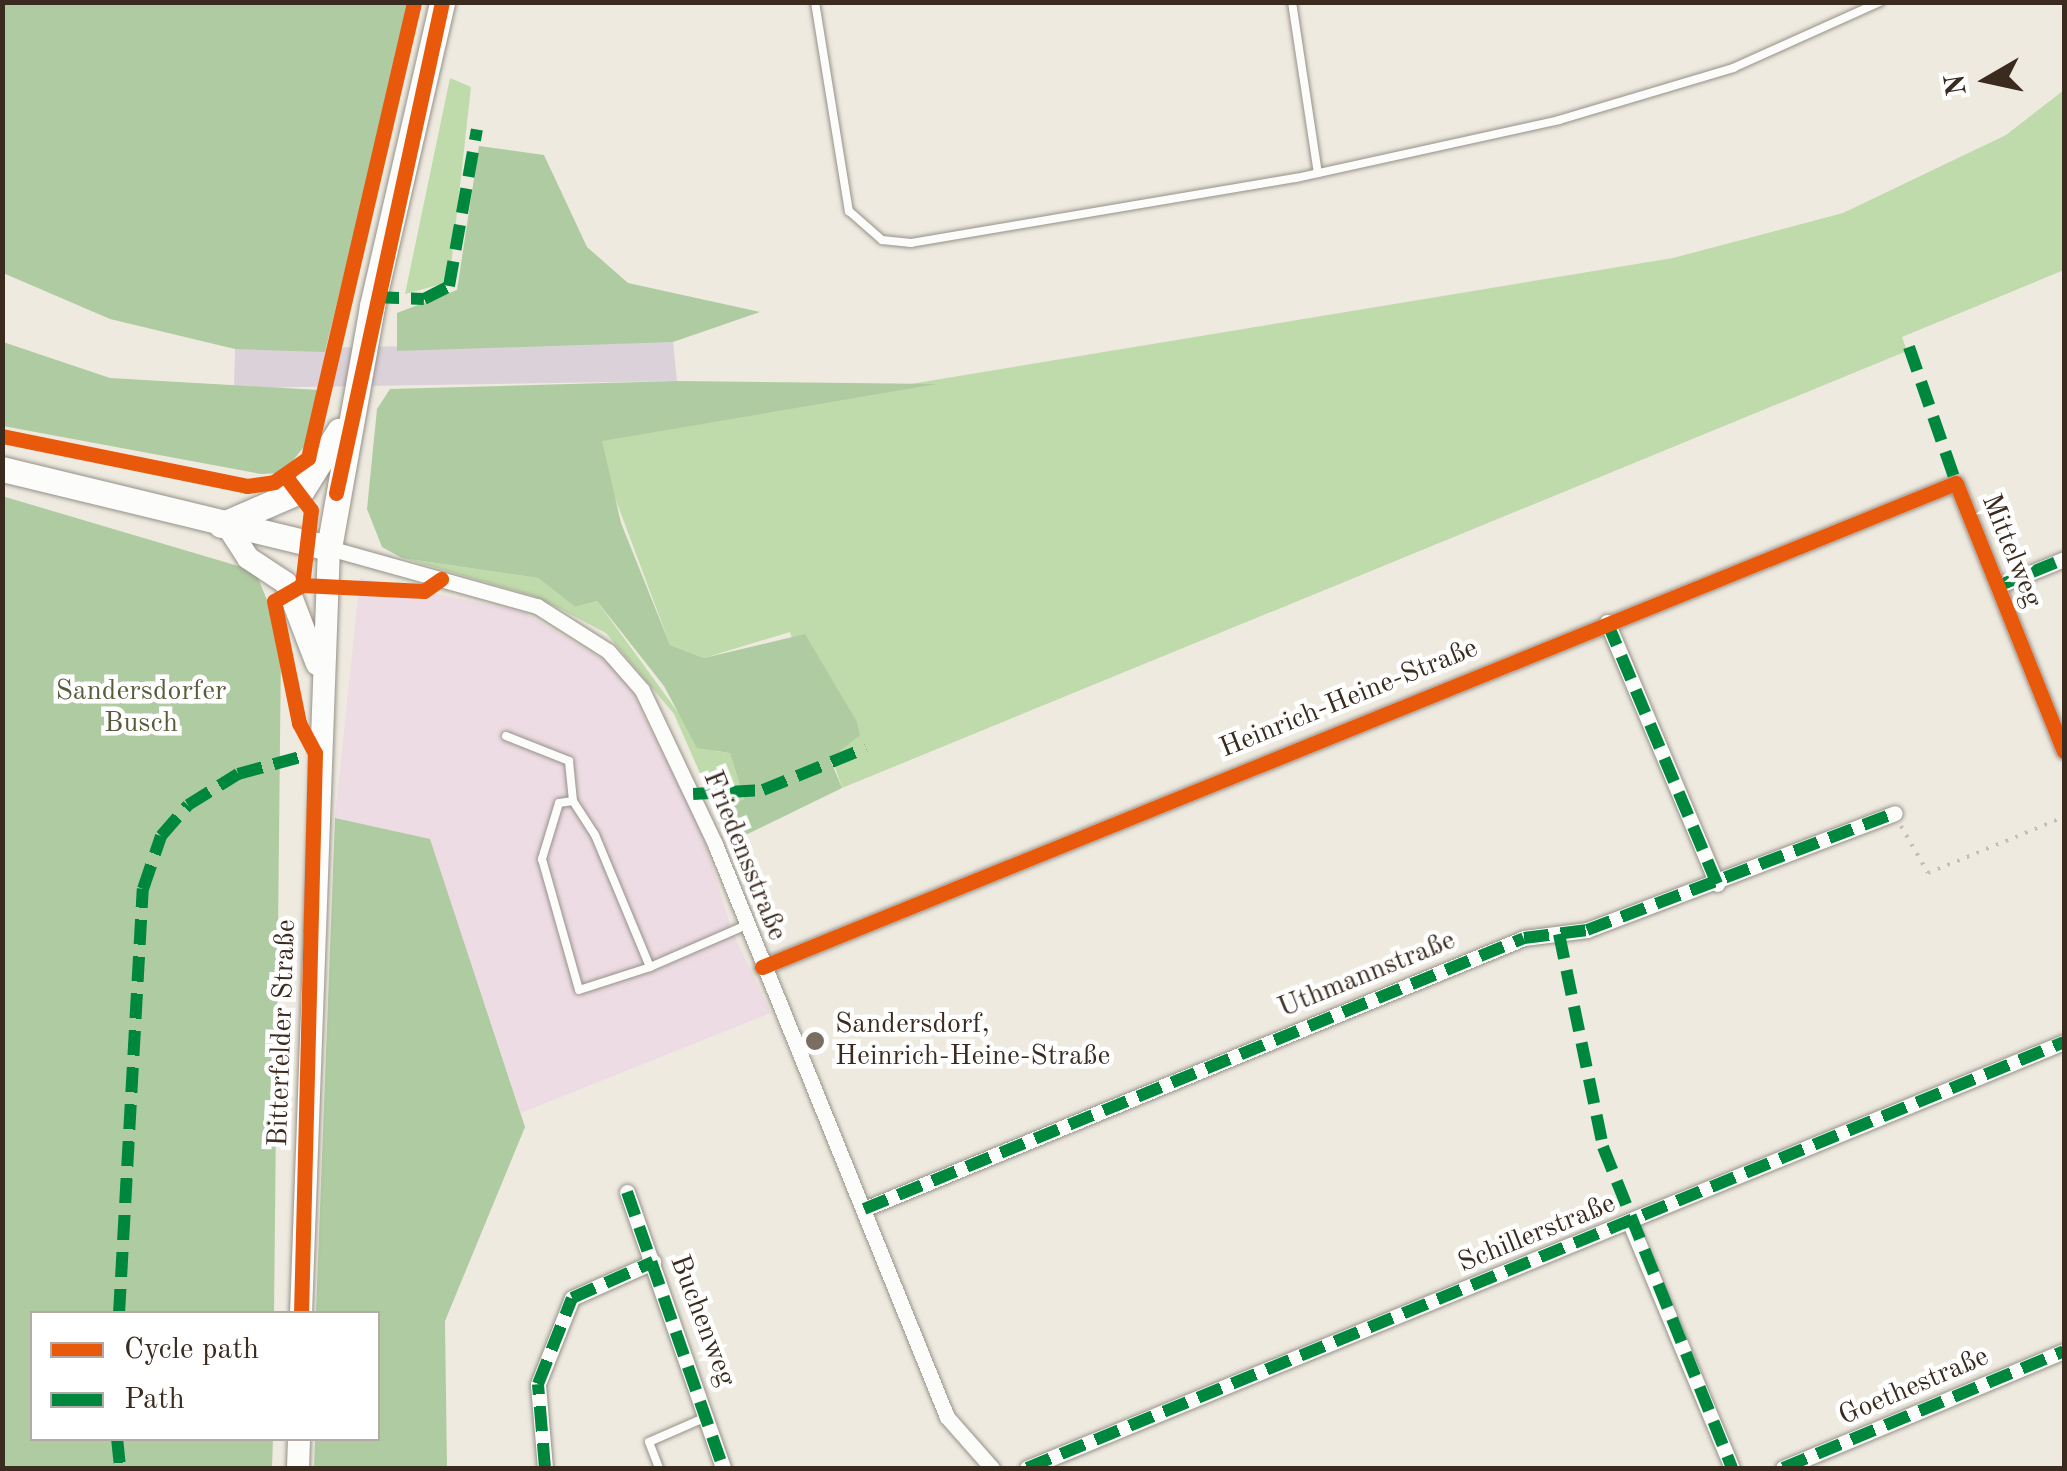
<!DOCTYPE html>
<meta charset="utf-8">
<style>
body{margin:0}
#map{position:relative;width:2067px;height:1471px;overflow:hidden;background:#eeeadf;font-family:"Old Standard TT",serif}
div>[style]{position:absolute}
.built>*{inset:0;background:#eddce4}
.industrial>*{inset:0;background:#dbd2d9}
.green>*{inset:0;background:#c0dbab}
.forest>*{inset:0;background:#afcba1}
.path>*{height:4px;margin-top:-2px;transform-origin:0;background:repeating-linear-gradient(90deg,#c0beba 0 2.5px,transparent 0 10.5px)}
.roads{filter:drop-shadow(0 0 2px #969189) drop-shadow(0 0 2px #969189)}
.lane>*{height:8px;margin:-4px;padding:0 4px;transform-origin:4px;border-radius:4px;background:#fcfcfa}
.street>*{height:15px;margin:-7.5px;padding:0 7.5px;transform-origin:7.5px;border-radius:7.5px;background:#fcfcfa}
.secondary>*{height:22px;margin:-11px;padding:0 11px;transform-origin:11px;border-radius:11px;background:#fcfcfa}
.primary>*{height:25px;margin:-12.5px;padding:0 12.5px;transform-origin:12.5px;border-radius:12.5px;background:#fcfcfa}
.quiet>*{height:12px;margin-top:-6px;transform-origin:0;background:repeating-linear-gradient(90deg,#00873e 0 25px,transparent 0 37px)}
.cycleway>*{height:15px;margin:-7.5px;padding:0 7.5px;transform-origin:7.5px;border-radius:7.5px;background:#e8590c}
.dots>*{width:28px;height:28px;translate:-50% -50%;box-sizing:border-box;border:5px solid #fff;border-radius:50%}
span{translate:-50% -50%;white-space:nowrap;text-align:center;line-height:1.15;-webkit-text-stroke:9px #fff;paint-order:stroke}
.street-label{font-size:28px;color:#3b2a1e}
.park-label{font-size:28px;color:#585c3b}
.poi-label{font-size:28px;color:#3b2a1e}
.left{translate:0 -50%;text-align:left}
.frame{position:absolute;inset:0;border:5px solid #3b2a1e;pointer-events:none}
.legend{position:absolute;left:30px;top:1311px;width:350px;height:130px;box-sizing:border-box;background:#fff;border:2px solid #b1aaa5;margin:0;padding:12px 18px;list-style:none;font-size:30px;color:#3b2a1e}
.legend li{display:flex;align-items:center;gap:20px;height:50px}
.legend b{width:50px;border:2px solid #b1aaa5}
.north{position:absolute;left:1937px;top:30px;width:100px;height:100px;-webkit-text-stroke:8px #fff;paint-order:stroke;rotate:261deg;font-size:28px;font-weight:700;line-height:40px;text-align:center;color:#3b2a1e}
.north::after{content:'';display:block;margin:auto;width:35px;height:45px;background:#3b2a1e;clip-path:polygon(50% 0,100% 100%,50% 72%,0 100%)}
</style>
<div id="map">
<div class="built">
<div style="clip-path:polygon(360px 578px,523px 612px,607px 662px,630px 688px,701px 830px,732px 931px,771px 1013px,521px 1113px,430px 840px,335px 818px)"></div>
</div>
<div class="industrial">
<div style="clip-path:polygon(673px 342px,677px 381px,234px 388px,235px 349px)"></div>
</div>
<div class="green">
<div style="clip-path:polygon(450px 78px,471px 87px,451px 266px,442px 284px,405px 294px)"></div>
<div style="clip-path:polygon(2064px 90px,2064px 270px,1902px 337px,1907px 351px,842px 788px,790px 632px,704px 658px,670px 645px,602px 463px,602px 441px,619px 432px,1673px 258px,1843px 213px,2006px 135px)"></div>
<div style="clip-path:polygon(402px 558px,538px 578px,575px 607px,597px 601px,680px 715px,715px 751px,730px 753px,744px 799px,717px 812px,674px 714px,606px 633px,537px 597px)"></div>
</div>
<div class="forest">
<div style="clip-path:polygon(2px 3px,410px 3px,325px 352px,235px 349px,110px 319px,3px 273px)"></div>
<div style="clip-path:polygon(479px 146px,544px 155px,587px 247px,628px 283px,760px 312px,673px 342px,397px 351px,397px 313px,457px 290px)"></div>
<div style="clip-path:polygon(3px 342px,110px 378px,319px 390px,314px 434px,283px 473px,261px 474px,3px 426px)"></div>
<div style="clip-path:polygon(677px 381px,937px 384px,602px 441px,621px 523px,670px 645px,704px 658px,805px 634px,857px 722px,860px 735px,830px 759px,842px 788px,731px 842px,717px 812px,744px 799px,730px 753px,697px 748px,664px 686px,597px 601px,575px 607px,538px 578px,402px 558px,382px 547px,367px 509px,377px 409px,390px 389px)"></div>
<div style="clip-path:polygon(2px 496px,255px 571px,272px 612px,281px 648px,274px 1313px,32px 1314px,32px 1438px,273px 1439px,272px 1468px,3px 1468px)"></div>
<div style="clip-path:polygon(335px 818px,430px 839px,525px 1127px,445px 1321px,447px 1468px,314px 1468px,315px 1439px,378px 1438px,378px 1314px,316px 1313px)"></div>
</div>
<div class="path">
<div style="left:1901px;top:826px;width:54px;rotate:60.1deg"></div>
<div style="left:1928px;top:873px;width:147px;rotate:-22.4deg"></div>
</div>
<div class="roads">
<div class="lane">
<div style="left:815px;top:2px;width:212px;rotate:80.8deg"></div>
<div style="left:849px;top:211px;width:44px;rotate:41.3deg"></div>
<div style="left:882px;top:240px;width:29px;rotate:6deg"></div>
<div style="left:911px;top:243px;width:390px;rotate:-9.6deg"></div>
<div style="left:1296px;top:178px;width:269px;rotate:-12.4deg"></div>
<div style="left:1559px;top:120px;width:182px;rotate:-16.6deg"></div>
<div style="left:1733px;top:68px;width:161px;rotate:-24.2deg"></div>
<div style="left:1292px;top:2px;width:173px;rotate:81.4deg"></div>
<div style="left:506px;top:736px;width:68px;rotate:21.6deg"></div>
<div style="left:569px;top:761px;width:40px;rotate:84.3deg"></div>
<div style="left:650px;top:967px;width:143px;rotate:-112.6deg"></div>
<div style="left:595px;top:835px;width:40px;rotate:-122.9deg"></div>
<div style="left:573px;top:801px;width:14px;rotate:172deg"></div>
<div style="left:559px;top:803px;width:59px;rotate:106.9deg"></div>
<div style="left:542px;top:859px;width:136px;rotate:74.2deg"></div>
<div style="left:579px;top:990px;width:75px;rotate:-17.9deg"></div>
<div style="left:650px;top:967px;width:100px;rotate:-23.5deg"></div>
<div style="left:659px;top:1468px;width:28px;rotate:-111deg"></div>
<div style="left:649px;top:1442px;width:60px;rotate:-23.6deg"></div>
</div>
<div class="street">
<div style="left:329px;top:548px;width:216px;rotate:15.6deg"></div>
<div style="left:537px;top:606px;width:84px;rotate:32.4deg"></div>
<div style="left:608px;top:651px;width:52px;rotate:48.9deg"></div>
<div style="left:642px;top:690px;width:170px;rotate:64.6deg"></div>
<div style="left:715px;top:844px;width:618px;rotate:67.96deg"></div>
<div style="left:947px;top:1417px;width:68px;rotate:48.6deg"></div>
<div style="left:1998px;top:586px;width:71px;rotate:-22.2deg"></div>
<div style="left:1607px;top:622px;width:284px;rotate:67.2deg"></div>
<div style="left:762px;top:967px;width:1288px;rotate:-22.07deg"></div>
<div style="left:1956px;top:483px;width:289px;rotate:68.1deg"></div>
<div style="left:627px;top:1192px;width:292px;rotate:70.8deg"></div>
<div style="left:864px;top:1209px;width:713px;rotate:-22.32deg"></div>
<div style="left:1524px;top:938px;width:64px;rotate:-7.2deg"></div>
<div style="left:1587px;top:930px;width:329px;rotate:-20.8deg"></div>
<div style="left:1630px;top:1223px;width:265px;rotate:67.4deg"></div>
<div style="left:545px;top:1468px;width:84px;rotate:-94.8deg"></div>
<div style="left:538px;top:1384px;width:92px;rotate:-68.4deg"></div>
<div style="left:572px;top:1298px;width:89px;rotate:-24deg"></div>
<div style="left:1027px;top:1468px;width:1121px;rotate:-22.33deg"></div>
<div style="left:1783px;top:1468px;width:304px;rotate:-22.6deg"></div>
</div>
<div class="secondary">
<div style="left:228px;top:527px;width:37px;rotate:57deg"></div>
<div style="left:248px;top:558px;width:45px;rotate:33.3deg"></div>
<div style="left:286px;top:583px;width:87px;rotate:69.1deg"></div>
<div style="left:301px;top:1314px;width:767px;rotate:-87.91deg"></div>
<div style="left:298px;top:1468px;width:30px;rotate:-88deg"></div>
</div>
<div class="primary">
<div style="left:2px;top:469px;width:336px;rotate:13.6deg"></div>
<div style="left:329px;top:548px;width:246px;rotate:-79.9deg"></div>
<div style="left:372px;top:306px;width:312px;rotate:-77deg"></div>
<div style="left:221px;top:525px;width:88px;rotate:-23.4deg"></div>
<div style="left:302px;top:490px;width:70px;rotate:-57.9deg"></div>
</div>
</div>
<div class="quiet">
<div style="left:374px;top:297px;width:50px;rotate:2.3deg"></div>
<div style="left:424px;top:299px;width:28px;rotate:-27deg"></div>
<div style="left:449px;top:286px;width:159px;rotate:-79.9deg"></div>
<div style="left:1909px;top:347px;width:152px;rotate:70.9deg"></div>
<div style="left:1998px;top:586px;width:71px;rotate:-22.2deg"></div>
<div style="left:1607px;top:622px;width:284px;rotate:67.2deg"></div>
<div style="left:693px;top:794px;width:70px;rotate:-3.3deg"></div>
<div style="left:763px;top:790px;width:111px;rotate:-22.2deg"></div>
<div style="left:1559px;top:934px;width:217px;rotate:78.3deg"></div>
<div style="left:1603px;top:1147px;width:346px;rotate:68.1deg"></div>
<div style="left:627px;top:1192px;width:292px;rotate:70.8deg"></div>
<div style="left:864px;top:1209px;width:713px;rotate:-22.32deg"></div>
<div style="left:1524px;top:938px;width:64px;rotate:-7.2deg"></div>
<div style="left:1587px;top:930px;width:329px;rotate:-20.8deg"></div>
<div style="left:119px;top:1314px;width:426px;rotate:-86.8deg"></div>
<div style="left:143px;top:889px;width:56px;rotate:-71.2deg"></div>
<div style="left:161px;top:836px;width:41px;rotate:-48.9deg"></div>
<div style="left:188px;top:805px;width:59px;rotate:-31.8deg"></div>
<div style="left:238px;top:774px;width:80px;rotate:-15.3deg"></div>
<div style="left:315px;top:753px;width:8px;rotate:-113deg"></div>
<div style="left:117px;top:1438px;width:30px;rotate:84deg"></div>
<div style="left:545px;top:1468px;width:84px;rotate:-94.8deg"></div>
<div style="left:538px;top:1384px;width:92px;rotate:-68.4deg"></div>
<div style="left:572px;top:1298px;width:89px;rotate:-24deg"></div>
<div style="left:1027px;top:1468px;width:1121px;rotate:-22.33deg"></div>
<div style="left:1783px;top:1468px;width:304px;rotate:-22.6deg"></div>
</div>
<div class="cycleway">
<div style="left:2px;top:436px;width:250px;rotate:11.5deg"></div>
<div style="left:247px;top:486px;width:27px;rotate:-8deg"></div>
<div style="left:274px;top:482px;width:42px;rotate:-35.2deg"></div>
<div style="left:308px;top:458px;width:468px;rotate:-76.9deg"></div>
<div style="left:286px;top:477px;width:41px;rotate:52.9deg"></div>
<div style="left:311px;top:510px;width:76px;rotate:96.8deg"></div>
<div style="left:302px;top:585px;width:32px;rotate:150deg"></div>
<div style="left:274px;top:601px;width:125px;rotate:78.4deg"></div>
<div style="left:299px;top:723px;width:34px;rotate:62deg"></div>
<div style="left:315px;top:753px;width:561px;rotate:91.43deg"></div>
<div style="left:336px;top:493px;width:502px;rotate:-77.82deg"></div>
<div style="left:302px;top:585px;width:122px;rotate:2.8deg"></div>
<div style="left:424px;top:591px;width:21px;rotate:-35deg"></div>
<div style="left:762px;top:967px;width:1288px;rotate:-22.07deg"></div>
<div style="left:1956px;top:483px;width:289px;rotate:68.1deg"></div>
</div>
<div class="dots">
<div style="left:815px;top:1041px;background:#7a6d62"></div>
</div>
<div class="street-label">
<span style="left:2011px;top:551px;rotate:68deg">Mittelweg</span>
<span style="left:1349px;top:699px;rotate:-22deg">Heinrich-Heine-Straße</span>
<span style="left:744px;top:856px;rotate:68deg">Friedensstraße</span>
<span style="left:1367px;top:975px;rotate:-22deg">Uthmannstraße</span>
<span style="left:283px;top:1033px;rotate:-88deg">Bitterfelder Straße</span>
<span style="left:1537px;top:1234px;rotate:-22deg">Schillerstraße</span>
<span style="left:702px;top:1321px;rotate:69deg">Buchenweg</span>
<span style="left:1914px;top:1387px;rotate:-23deg">Goethestraße</span>
</div>
<div class="park-label">
<span style="left:141px;top:708px">Sandersdorfer<br>Busch</span>
</div>
<div class="poi-label">
<span class="left" style="left:835px;top:1041px">Sandersdorf,<br>Heinrich-Heine-Straße</span>
</div>
<div class="frame"></div>
<ul class="legend">
<li><b style="height:12px;background:#e8590c"></b>Cycle path</li>
<li><b style="height:12px;background:#00873e"></b>Path</li>
</ul>
<div class="north">N</div>
</div>
